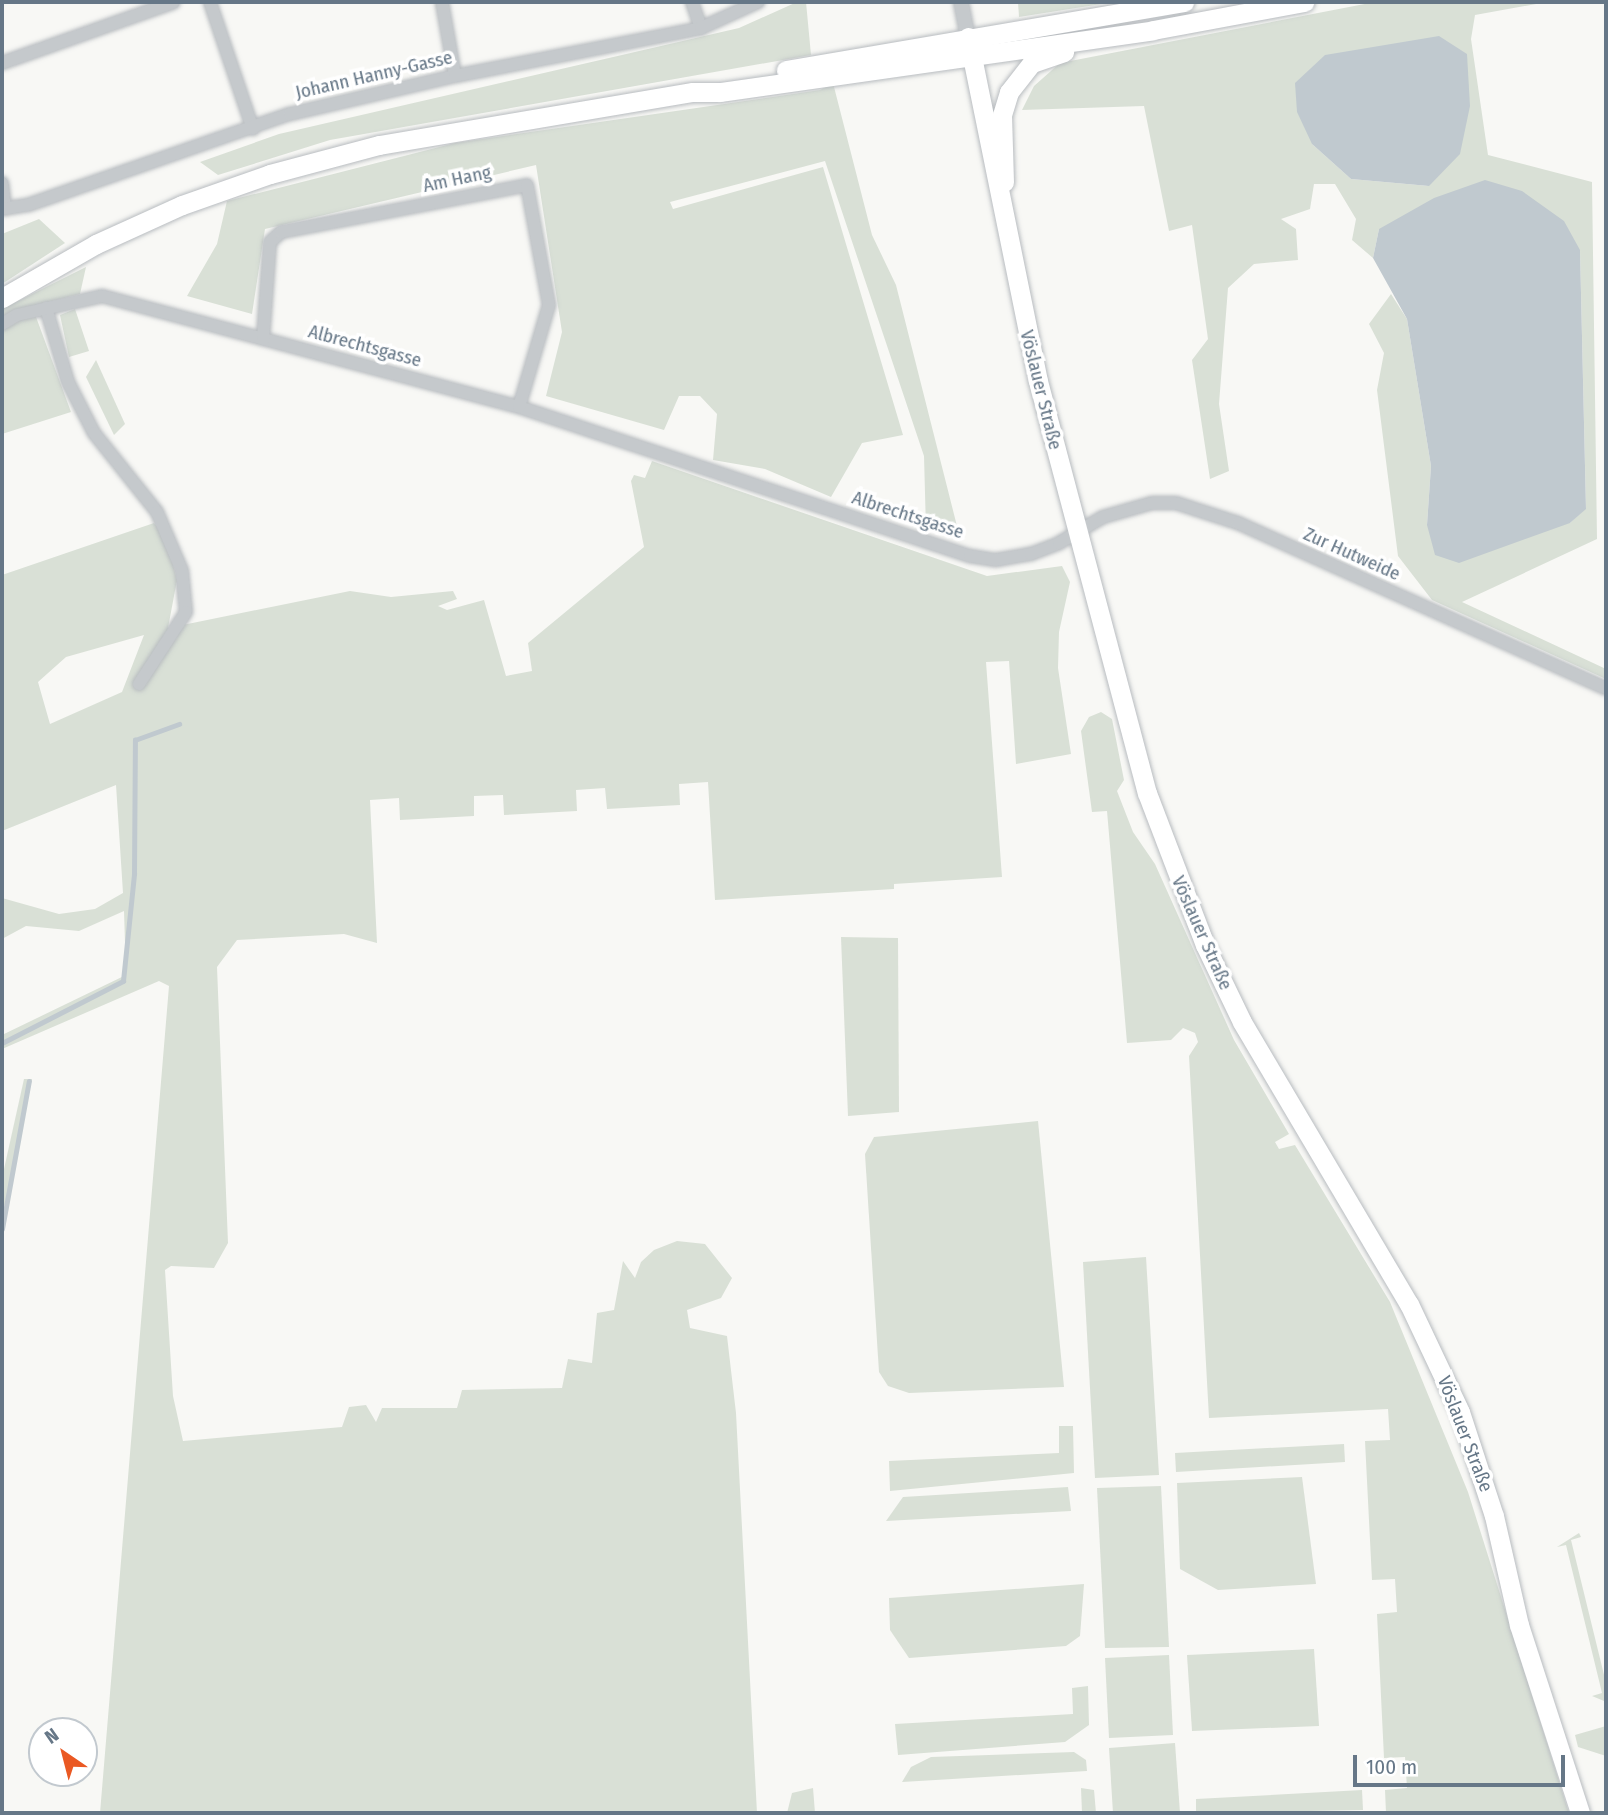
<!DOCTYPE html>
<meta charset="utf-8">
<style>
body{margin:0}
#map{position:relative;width:1608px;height:1815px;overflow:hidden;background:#f8f8f5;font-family:"Fira Sans Condensed",sans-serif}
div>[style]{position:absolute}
.green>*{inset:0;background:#d9e0d6}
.water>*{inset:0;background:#c0c9cf}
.stream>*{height:4.5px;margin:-2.25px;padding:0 2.25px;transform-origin:2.25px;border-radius:2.25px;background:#c0c9cf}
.roads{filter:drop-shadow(0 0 2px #b8bcc0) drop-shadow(0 0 2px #b8bcc0)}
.minor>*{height:12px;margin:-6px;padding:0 6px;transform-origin:6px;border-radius:6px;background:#c5c9cc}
.tertiary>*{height:14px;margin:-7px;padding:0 7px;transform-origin:7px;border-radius:7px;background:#c5c9cc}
.primary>*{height:19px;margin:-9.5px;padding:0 9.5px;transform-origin:9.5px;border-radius:9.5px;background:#fff}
span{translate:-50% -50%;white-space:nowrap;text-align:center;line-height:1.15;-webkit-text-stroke:7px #fff;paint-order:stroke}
.street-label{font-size:19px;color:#667787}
.frame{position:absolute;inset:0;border:4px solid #667787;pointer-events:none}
.north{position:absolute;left:28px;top:1717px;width:70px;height:70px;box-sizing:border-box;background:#fff;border:2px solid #c2c9cf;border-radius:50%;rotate:325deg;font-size:19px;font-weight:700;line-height:28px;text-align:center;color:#667787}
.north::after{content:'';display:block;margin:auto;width:24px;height:32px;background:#ea5923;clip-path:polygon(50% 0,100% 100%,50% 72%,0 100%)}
.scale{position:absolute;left:1353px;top:1755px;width:212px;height:32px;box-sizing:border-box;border:4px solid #667787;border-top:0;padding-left:9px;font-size:21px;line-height:24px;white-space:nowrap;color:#667787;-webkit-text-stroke:5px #fff;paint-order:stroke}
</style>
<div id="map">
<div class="green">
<div style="clip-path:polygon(797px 2px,806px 2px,811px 55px,330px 140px,218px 175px,200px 162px,279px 134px,739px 28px)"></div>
<div style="clip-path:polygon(1018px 2px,1114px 2px,1019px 17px)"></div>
<div style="clip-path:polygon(evenodd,1375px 2px,1547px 2px,1475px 15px,1471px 39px,1488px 155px,1592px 182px,1597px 539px,1462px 602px,1606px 669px,1606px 679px,1432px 600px,1398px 556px,1377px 390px,1384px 353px,1369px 324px,1391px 294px,1407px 319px,1431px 466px,1427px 525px,1570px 523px,1586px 508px,1580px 250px,1379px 229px,1373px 258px,1352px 240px,1356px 219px,1335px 184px,1314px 184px,1310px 209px,1281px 219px,1296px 229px,1298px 260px,1254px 264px,1228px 288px,1219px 404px,1229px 471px,1210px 479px,1192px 360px,1208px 339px,1192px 225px,1169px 231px,1144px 106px,1022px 110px,1034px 86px,1060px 63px,1375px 2px,1312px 144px,1429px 186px,1351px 179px,1312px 144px)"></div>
<div style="clip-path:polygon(833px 83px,872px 235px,896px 285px,959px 534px,926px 530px,924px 456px,825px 161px,670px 202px,673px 209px,823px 167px,903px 435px,862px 443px,831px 497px,765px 469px,713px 460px,717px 414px,700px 396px,679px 396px,664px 430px,546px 396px,562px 332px,536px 165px,265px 229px,252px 314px,187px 296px,217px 244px,227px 201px,455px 143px,820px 90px)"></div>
<div style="clip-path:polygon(39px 219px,65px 243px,2px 284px,2px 234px)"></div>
<div style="clip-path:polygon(86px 267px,80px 294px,32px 306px,71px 412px,2px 434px,2px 309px)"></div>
<div style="clip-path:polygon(75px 309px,89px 351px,69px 357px,60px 315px)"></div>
<div style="clip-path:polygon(96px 360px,125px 424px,114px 435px,86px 377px)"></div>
<div style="clip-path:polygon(evenodd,652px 461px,987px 576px,1062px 566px,1070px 582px,1059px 632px,1058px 668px,1071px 754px,1016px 764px,1009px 661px,986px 662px,1002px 877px,894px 884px,894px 889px,715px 900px,708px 782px,679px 784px,680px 805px,607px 809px,605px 788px,576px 790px,577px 811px,504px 815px,503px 795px,474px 796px,474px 816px,400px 820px,399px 798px,370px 800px,377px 943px,344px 934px,237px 940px,217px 967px,228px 1243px,214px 1268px,171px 1266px,165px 1270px,173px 1396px,183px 1441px,342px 1427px,349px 1407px,366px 1405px,376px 1422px,382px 1408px,457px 1408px,462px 1390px,562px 1388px,568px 1359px,592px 1363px,597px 1313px,614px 1310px,623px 1261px,635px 1278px,641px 1262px,654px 1250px,677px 1241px,705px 1244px,732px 1278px,721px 1298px,687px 1310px,690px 1328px,727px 1336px,736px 1413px,757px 1813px,100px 1813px,169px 986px,159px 981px,2px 1049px,2px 1035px,126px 975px,124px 911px,79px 931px,26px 926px,2px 939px,2px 898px,59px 914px,95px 909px,123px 893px,116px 785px,2px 831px,2px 575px,154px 523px,166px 537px,177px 580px,168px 628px,350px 591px,391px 597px,453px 591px,457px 599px,438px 606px,447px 610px,484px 600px,506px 676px,532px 671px,528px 643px,644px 547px,631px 481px,634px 475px,645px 478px,652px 461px,144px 635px,122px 692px,50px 724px,38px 682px,66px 657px,144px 635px)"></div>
<div style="clip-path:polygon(1101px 712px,1112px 719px,1124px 780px,1117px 791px,1133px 832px,1155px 864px,1234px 1040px,1289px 1134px,1275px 1142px,1279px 1149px,1295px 1145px,1390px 1302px,1468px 1492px,1569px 1813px,1386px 1813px,1385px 1790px,1407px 1788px,1405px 1757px,1384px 1758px,1377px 1614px,1397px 1612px,1395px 1579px,1372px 1580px,1365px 1441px,1390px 1440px,1388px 1409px,1209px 1418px,1189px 1056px,1198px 1042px,1195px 1033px,1183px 1028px,1171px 1040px,1127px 1043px,1107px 811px,1092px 812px,1081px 731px,1089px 717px)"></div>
<div style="clip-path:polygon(841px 937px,898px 938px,899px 1112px,848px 1116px)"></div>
<div style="clip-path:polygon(24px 1079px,32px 1079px,2px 1218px,2px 1178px)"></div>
<div style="clip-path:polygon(1038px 1121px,1064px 1387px,909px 1393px,888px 1386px,879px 1372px,865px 1154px,874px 1137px)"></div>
<div style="clip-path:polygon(1146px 1257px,1159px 1475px,1095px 1478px,1083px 1262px)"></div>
<div style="clip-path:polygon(1059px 1426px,1073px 1426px,1074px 1473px,890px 1491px,889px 1461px,1059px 1453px)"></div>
<div style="clip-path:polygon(1344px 1444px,1345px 1462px,1176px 1472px,1175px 1453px)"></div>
<div style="clip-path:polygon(1302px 1477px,1316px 1584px,1218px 1590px,1180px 1569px,1177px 1483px)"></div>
<div style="clip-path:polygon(1161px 1486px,1169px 1647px,1105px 1648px,1097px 1488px)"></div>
<div style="clip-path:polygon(1068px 1487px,1071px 1511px,886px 1521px,903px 1497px)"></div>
<div style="clip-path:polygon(1579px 1533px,1581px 1537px,1571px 1540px,1606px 1683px,1604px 1701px,1592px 1696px,1602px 1693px,1566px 1545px,1557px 1547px)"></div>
<div style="clip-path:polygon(1084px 1584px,1080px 1636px,1066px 1646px,909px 1658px,890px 1630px,889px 1598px)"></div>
<div style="clip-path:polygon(1314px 1649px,1319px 1726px,1192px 1731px,1187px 1655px)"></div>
<div style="clip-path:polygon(1169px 1655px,1173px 1735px,1109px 1738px,1105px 1658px)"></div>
<div style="clip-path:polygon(1088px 1686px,1089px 1725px,1065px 1742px,898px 1755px,895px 1724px,1073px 1714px,1072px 1688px)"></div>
<div style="clip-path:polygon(1606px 1726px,1606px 1756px,1578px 1747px,1575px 1735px)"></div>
<div style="clip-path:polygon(1175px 1743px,1180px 1813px,1113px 1813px,1109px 1748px)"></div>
<div style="clip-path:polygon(1074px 1752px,1086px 1760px,1087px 1771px,902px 1782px,911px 1767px,931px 1757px)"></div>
<div style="clip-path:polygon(813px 1788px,815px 1813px,787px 1813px,792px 1793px)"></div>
<div style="clip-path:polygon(1081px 1788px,1094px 1790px,1096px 1813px,1082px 1813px)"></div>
<div style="clip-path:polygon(1362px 1790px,1363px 1810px,1196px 1813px,1196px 1799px)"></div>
</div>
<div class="water">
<div style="clip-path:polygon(1439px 36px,1467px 54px,1470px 106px,1460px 154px,1429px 186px,1351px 179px,1312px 144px,1297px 112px,1295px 83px,1325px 55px)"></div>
<div style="clip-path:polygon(1485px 180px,1522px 191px,1564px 221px,1580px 250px,1586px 509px,1570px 523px,1459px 563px,1435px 555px,1427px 525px,1431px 466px,1407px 319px,1373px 258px,1379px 229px,1434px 198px)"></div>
</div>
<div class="stream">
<div style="left:2px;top:1043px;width:136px;rotate:-27.1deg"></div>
<div style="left:123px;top:981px;width:108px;rotate:-84.1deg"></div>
<div style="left:134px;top:874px;width:134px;rotate:-89.6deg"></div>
<div style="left:135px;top:740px;width:47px;rotate:-20deg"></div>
<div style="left:2px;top:1229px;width:150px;rotate:-79.7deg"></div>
</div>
<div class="roads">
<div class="minor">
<div style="left:210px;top:2px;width:134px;rotate:71.3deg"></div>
<div style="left:442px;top:2px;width:75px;rotate:80deg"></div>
<div style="left:692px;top:2px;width:28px;rotate:71deg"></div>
<div style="left:2px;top:63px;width:182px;rotate:-19.5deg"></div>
<div style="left:2px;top:183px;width:26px;rotate:83deg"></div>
<div style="left:2px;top:209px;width:26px;rotate:-9deg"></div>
<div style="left:28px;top:205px;width:277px;rotate:-19.2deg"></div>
<div style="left:290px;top:114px;width:169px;rotate:-13deg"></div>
<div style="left:455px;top:76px;width:251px;rotate:-11deg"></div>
<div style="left:701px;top:28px;width:63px;rotate:-24.5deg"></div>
<div style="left:46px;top:308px;width:77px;rotate:73.4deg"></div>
<div style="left:68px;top:382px;width:57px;rotate:63deg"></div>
<div style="left:94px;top:433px;width:101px;rotate:51.4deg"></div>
<div style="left:157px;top:512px;width:64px;rotate:67deg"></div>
<div style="left:182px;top:571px;width:41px;rotate:84.4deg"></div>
<div style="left:186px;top:612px;width:86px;rotate:123.1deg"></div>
<div style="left:2px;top:324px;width:17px;rotate:-31deg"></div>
<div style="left:17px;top:315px;width:87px;rotate:-12.6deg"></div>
<div style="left:102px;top:296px;width:432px;rotate:14.9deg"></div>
<div style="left:519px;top:407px;width:475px;rotate:18.3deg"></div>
<div style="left:970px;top:556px;width:26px;rotate:9deg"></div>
<div style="left:996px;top:560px;width:36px;rotate:-10deg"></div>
<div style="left:1031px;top:554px;width:30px;rotate:-21deg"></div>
<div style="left:1059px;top:543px;width:51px;rotate:-30.6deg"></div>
<div style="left:1103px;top:517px;width:51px;rotate:-15.9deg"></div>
<div style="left:1152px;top:503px;width:24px"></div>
<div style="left:1176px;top:503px;width:65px;rotate:17.9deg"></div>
<div style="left:1238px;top:523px;width:403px;rotate:24.2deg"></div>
<div style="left:263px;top:339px;width:97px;rotate:-85.9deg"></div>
<div style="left:270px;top:242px;width:15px;rotate:-42deg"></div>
<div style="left:281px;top:232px;width:250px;rotate:-10.8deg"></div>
<div style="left:527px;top:185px;width:122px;rotate:79.6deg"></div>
<div style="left:549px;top:305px;width:106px;rotate:106.4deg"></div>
</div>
<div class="tertiary">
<div style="left:961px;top:2px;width:36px;rotate:79deg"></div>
</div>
<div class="primary">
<div style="left:968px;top:37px;width:351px;rotate:78.5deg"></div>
<div style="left:1038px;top:381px;width:426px;rotate:75.2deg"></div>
<div style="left:1147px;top:793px;width:163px;rotate:69.1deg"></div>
<div style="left:1205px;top:945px;width:85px;rotate:64.3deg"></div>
<div style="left:1242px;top:1022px;width:328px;rotate:59.4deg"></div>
<div style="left:1409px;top:1304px;width:119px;rotate:64.7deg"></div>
<div style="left:1460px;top:1412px;width:109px;rotate:71.9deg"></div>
<div style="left:1494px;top:1516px;width:112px;rotate:77.1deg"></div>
<div style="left:1519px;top:1625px;width:198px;rotate:72deg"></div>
<div style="left:786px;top:70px;width:404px;rotate:-9.7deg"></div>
<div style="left:1004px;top:182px;width:67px;rotate:-91.7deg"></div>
<div style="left:1002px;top:115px;width:24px;rotate:-73deg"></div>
<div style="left:1009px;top:92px;width:37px;rotate:-52deg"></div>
<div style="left:1032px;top:63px;width:34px;rotate:-19deg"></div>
<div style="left:2px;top:298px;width:108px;rotate:-29.9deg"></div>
<div style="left:96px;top:244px;width:94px;rotate:-24.4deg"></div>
<div style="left:182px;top:205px;width:93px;rotate:-19.4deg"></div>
<div style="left:270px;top:174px;width:113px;rotate:-14.9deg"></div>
<div style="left:379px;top:145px;width:318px;rotate:-9.6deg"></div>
<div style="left:693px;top:92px;width:27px"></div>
<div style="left:720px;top:92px;width:437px;rotate:-8.1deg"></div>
<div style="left:1153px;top:30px;width:154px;rotate:-10.5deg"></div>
</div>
</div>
<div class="street-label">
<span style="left:374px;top:75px;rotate:-13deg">Johann Hanny-Gasse</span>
<span style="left:457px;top:179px;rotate:-12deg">Am Hang</span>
<span style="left:365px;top:346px;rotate:15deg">Albrechtsgasse</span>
<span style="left:1041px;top:390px;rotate:76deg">Vöslauer Straße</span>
<span style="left:908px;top:515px;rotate:18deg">Albrechtsgasse</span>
<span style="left:1352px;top:554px;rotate:24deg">Zur Hutweide</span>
<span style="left:1202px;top:933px;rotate:66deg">Vöslauer Straße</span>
<span style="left:1465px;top:1434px;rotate:69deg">Vöslauer Straße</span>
</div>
<div class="frame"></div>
<div class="north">N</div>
<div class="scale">100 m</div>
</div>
